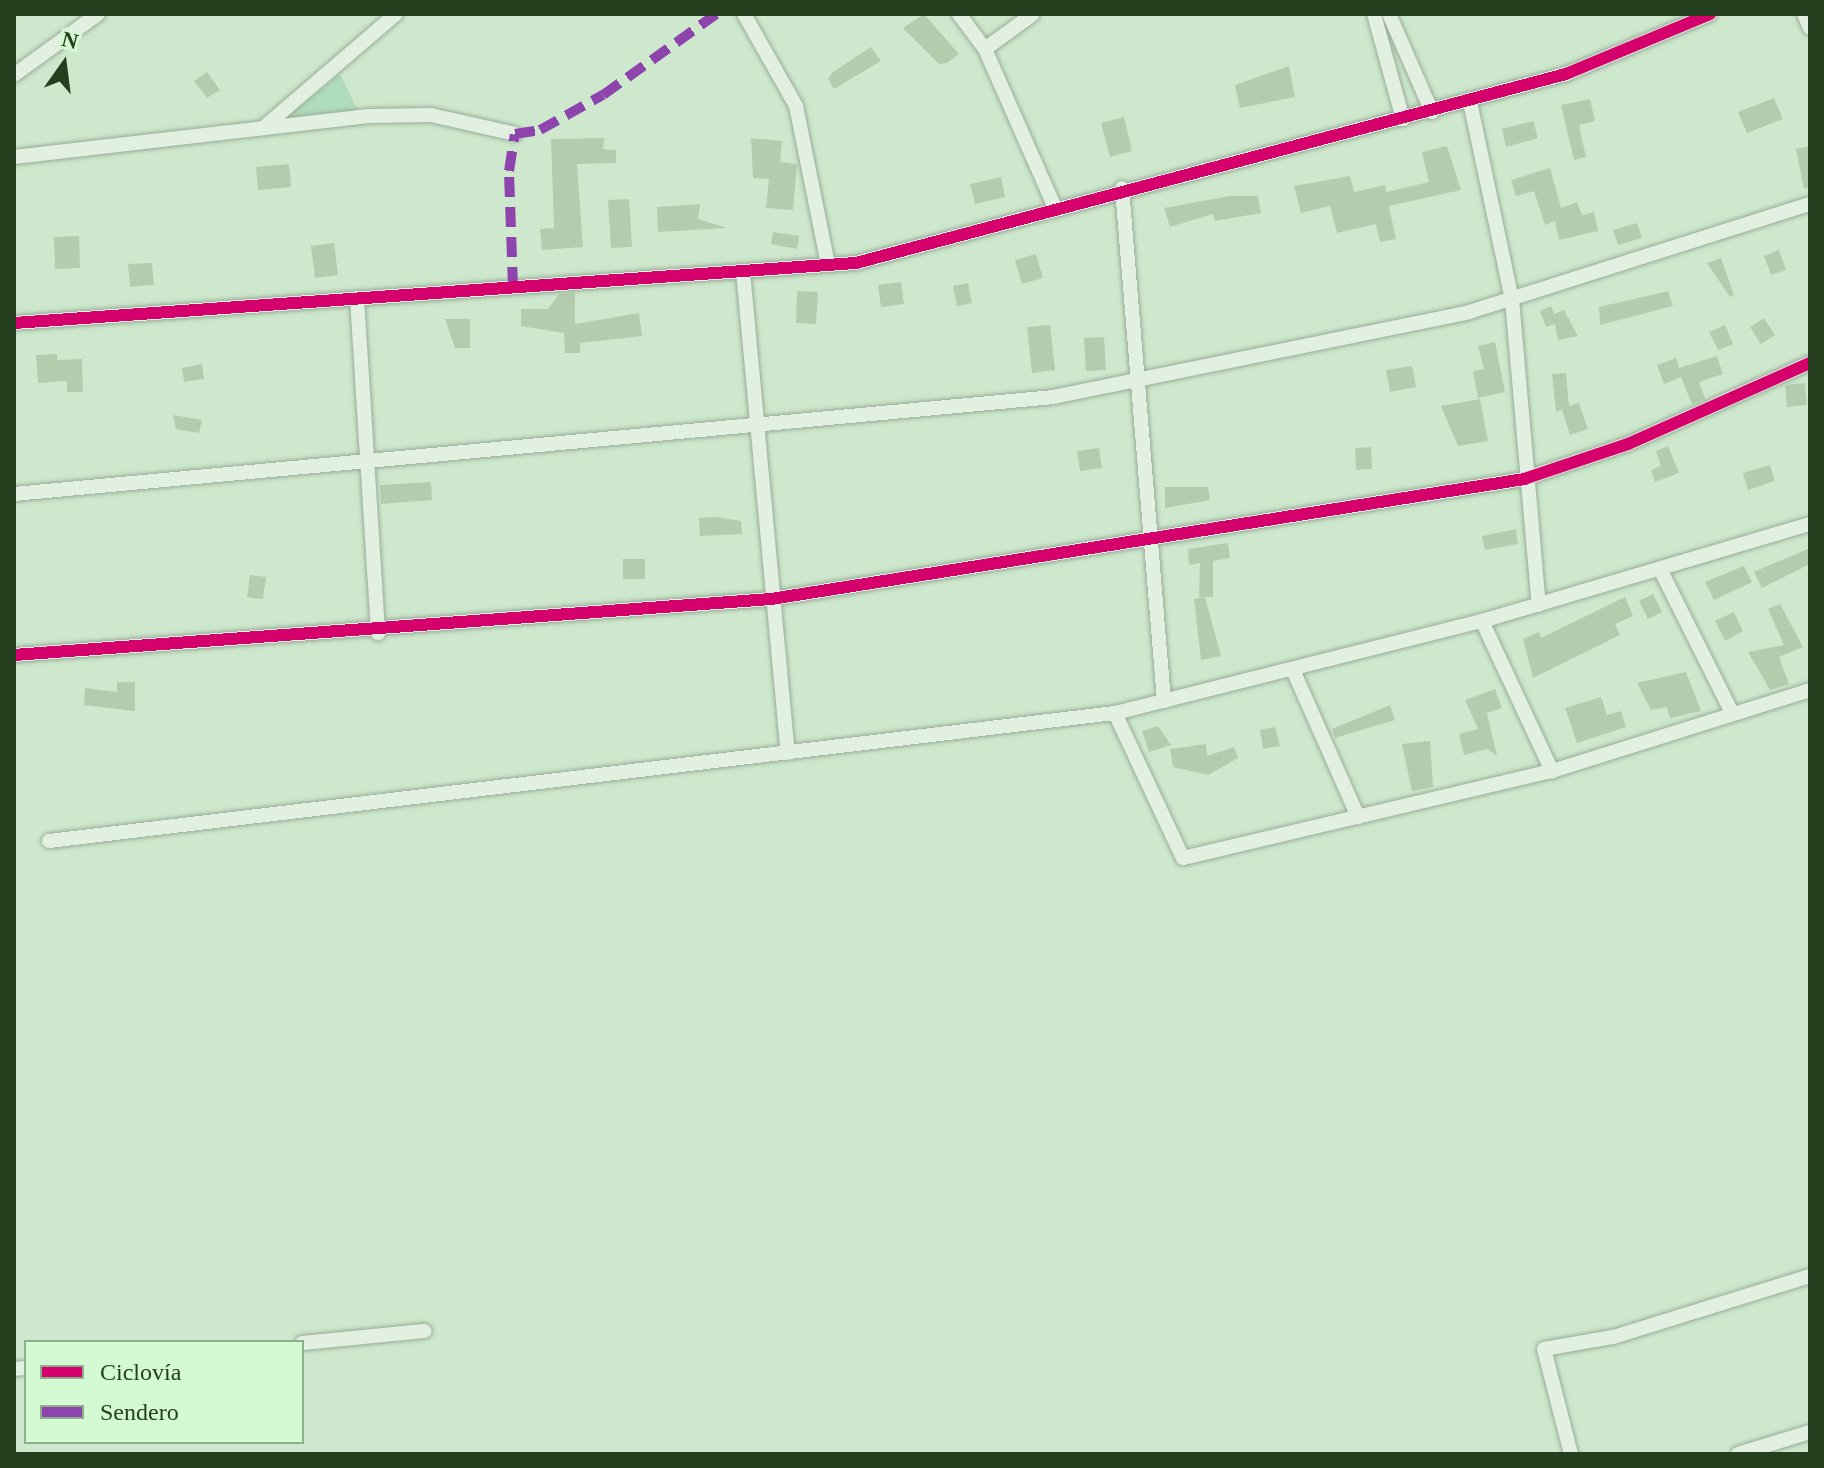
<!DOCTYPE html>
<meta charset="utf-8">
<style>
body{margin:0}
#map{position:relative;width:1824px;height:1468px;overflow:hidden;background:#cee8ce;font-family:Georgia,serif}
div>[style]{position:absolute}
.green>*{inset:0;background:#afdcbc}
.building>*{inset:0;background:#b4ccae}
.roads{filter:drop-shadow(0 0 2px #99ad97) drop-shadow(0 0 2px #99ad97)}
.minor>*{height:14px;margin:-7px;padding:0 7px;transform-origin:7px;border-radius:7px;background:#e1f0e1}
.quiet>*{height:10px;margin-top:-5px;transform-origin:0;background:repeating-linear-gradient(90deg,#8e44ad 0 20px,transparent 0 30px)}
.cycleway>*{height:12px;margin:-6px;padding:0 6px;transform-origin:6px;border-radius:6px;background:#d6006c}
span{translate:-50% -50%;white-space:nowrap;text-align:center;line-height:1.15;-webkit-text-stroke:6px #d4fad4;paint-order:stroke}
.frame{position:absolute;inset:0;border:16px solid #253e1d;pointer-events:none}
.legend{position:absolute;left:24px;top:1340px;width:280px;height:104px;box-sizing:border-box;background:#d4fad4;border:2px solid #8eaf8b;margin:0;padding:10px 14px;list-style:none;font-size:24px;color:#253e1d}
.legend li{display:flex;align-items:center;gap:16px;height:40px}
.legend b{width:40px;border:2px solid #8eaf8b}
.north{position:absolute;left:24px;top:24px;width:80px;height:80px;-webkit-text-stroke:6px #d4fad4;paint-order:stroke;rotate:14deg;font-size:22px;font-weight:700;line-height:32px;text-align:center;color:#253e1d}
.north::after{content:'';display:block;margin:auto;width:28px;height:36px;background:#253e1d;clip-path:polygon(50% 0,100% 100%,50% 72%,0 100%)}
</style>
<div id="map">
<div class="green">
<div style="clip-path:polygon(340px 74px,358px 111px,284px 120px,286px 117px)"></div>
</div>
<div class="building">
<div style="clip-path:polygon(924px 14px,959px 54px,947px 63px,939px 64px,903px 28px)"></div>
<div style="clip-path:polygon(871px 47px,881px 61px,834px 89px,828px 79px,833px 72px)"></div>
<div style="clip-path:polygon(1289px 66px,1295px 97px,1240px 108px,1235px 85px)"></div>
<div style="clip-path:polygon(207px 72px,220px 90px,207px 98px,194px 81px)"></div>
<div style="clip-path:polygon(1774px 98px,1783px 119px,1747px 133px,1738px 112px)"></div>
<div style="clip-path:polygon(1590px 99px,1595px 121px,1579px 125px,1586px 157px,1574px 160px,1561px 105px)"></div>
<div style="clip-path:polygon(1124px 117px,1132px 151px,1110px 157px,1101px 123px)"></div>
<div style="clip-path:polygon(1533px 121px,1538px 138px,1506px 147px,1502px 129px)"></div>
<div style="clip-path:polygon(604px 138px,603px 149px,616px 150px,616px 163px,577px 164px,583px 247px,542px 250px,540px 229px,554px 228px,551px 139px)"></div>
<div style="clip-path:polygon(751px 138px,782px 141px,780px 162px,797px 164px,793px 210px,766px 208px,769px 179px,753px 178px)"></div>
<div style="clip-path:polygon(1447px 146px,1461px 190px,1389px 206px,1396px 239px,1380px 242px,1376px 224px,1337px 233px,1330px 206px,1301px 213px,1294px 186px,1350px 176px,1354px 192px,1385px 185px,1386px 192px,1429px 182px,1422px 152px)"></div>
<div style="clip-path:polygon(1810px 146px,1810px 188px,1804px 189px,1796px 149px)"></div>
<div style="clip-path:polygon(289px 164px,291px 187px,258px 190px,256px 167px)"></div>
<div style="clip-path:polygon(1550px 168px,1561px 208px,1577px 202px,1582px 215px,1594px 212px,1598px 231px,1559px 240px,1555px 221px,1545px 225px,1534px 191px,1516px 196px,1511px 180px)"></div>
<div style="clip-path:polygon(1001px 177px,1005px 197px,975px 204px,970px 184px)"></div>
<div style="clip-path:polygon(1230px 196px,1258px 196px,1261px 213px,1215px 221px,1213px 214px,1170px 227px,1164px 208px)"></div>
<div style="clip-path:polygon(629px 199px,632px 247px,611px 248px,608px 200px)"></div>
<div style="clip-path:polygon(700px 204px,698px 219px,727px 228px,658px 232px,657px 207px)"></div>
<div style="clip-path:polygon(1637px 223px,1642px 238px,1618px 245px,1613px 230px)"></div>
<div style="clip-path:polygon(773px 232px,799px 236px,797px 249px,771px 244px)"></div>
<div style="clip-path:polygon(79px 236px,80px 268px,55px 269px,54px 237px)"></div>
<div style="clip-path:polygon(334px 243px,338px 275px,315px 278px,311px 246px)"></div>
<div style="clip-path:polygon(1779px 250px,1786px 270px,1771px 275px,1764px 256px)"></div>
<div style="clip-path:polygon(1036px 254px,1043px 278px,1022px 284px,1015px 260px)"></div>
<div style="clip-path:polygon(1721px 258px,1734px 295px,1730px 297px,1707px 263px)"></div>
<div style="clip-path:polygon(152px 263px,154px 285px,130px 287px,128px 264px)"></div>
<div style="clip-path:polygon(901px 282px,904px 304px,881px 307px,878px 285px)"></div>
<div style="clip-path:polygon(968px 283px,972px 303px,957px 306px,953px 286px)"></div>
<div style="clip-path:polygon(797px 291px,818px 292px,816px 324px,796px 323px)"></div>
<div style="clip-path:polygon(1668px 291px,1673px 306px,1600px 325px,1599px 307px)"></div>
<div style="clip-path:polygon(575px 293px,575px 324px,639px 313px,642px 336px,580px 343px,580px 353px,565px 353px,564px 333px,521px 326px,521px 309px,548px 309px,559px 294px)"></div>
<div style="clip-path:polygon(1551px 306px,1554px 314px,1564px 310px,1578px 336px,1558px 340px,1555px 324px,1546px 327px,1540px 311px)"></div>
<div style="clip-path:polygon(1764px 318px,1775px 335px,1761px 344px,1750px 327px)"></div>
<div style="clip-path:polygon(445px 319px,470px 319px,470px 348px,455px 348px)"></div>
<div style="clip-path:polygon(1050px 325px,1055px 370px,1032px 373px,1027px 327px)"></div>
<div style="clip-path:polygon(1725px 325px,1733px 344px,1718px 350px,1709px 332px)"></div>
<div style="clip-path:polygon(1104px 337px,1106px 370px,1086px 371px,1084px 338px)"></div>
<div style="clip-path:polygon(1495px 342px,1505px 392px,1478px 398px,1473px 371px,1484px 369px,1478px 346px)"></div>
<div style="clip-path:polygon(57px 354px,57px 360px,82px 359px,83px 392px,67px 392px,67px 381px,38px 383px,36px 355px)"></div>
<div style="clip-path:polygon(1717px 356px,1723px 374px,1699px 382px,1705px 399px,1692px 404px,1681px 377px,1664px 384px,1657px 365px,1676px 358px,1679px 368px)"></div>
<div style="clip-path:polygon(202px 364px,204px 379px,184px 382px,182px 368px)"></div>
<div style="clip-path:polygon(1412px 366px,1416px 387px,1390px 392px,1386px 370px)"></div>
<div style="clip-path:polygon(1566px 373px,1569px 406px,1579px 403px,1588px 429px,1570px 435px,1562px 410px,1556px 412px,1552px 374px)"></div>
<div style="clip-path:polygon(1805px 383px,1807px 405px,1787px 407px,1785px 385px)"></div>
<div style="clip-path:polygon(1480px 399px,1488px 441px,1458px 446px,1441px 406px)"></div>
<div style="clip-path:polygon(173px 415px,202px 420px,199px 433px,176px 429px)"></div>
<div style="clip-path:polygon(1668px 446px,1679px 473px,1655px 482px,1651px 470px,1661px 466px,1656px 451px)"></div>
<div style="clip-path:polygon(1371px 447px,1372px 469px,1356px 470px,1355px 448px)"></div>
<div style="clip-path:polygon(1099px 448px,1102px 468px,1080px 471px,1077px 451px)"></div>
<div style="clip-path:polygon(1770px 465px,1775px 481px,1748px 490px,1743px 473px)"></div>
<div style="clip-path:polygon(431px 482px,432px 500px,381px 504px,380px 485px)"></div>
<div style="clip-path:polygon(1165px 487px,1208px 487px,1210px 500px,1165px 508px)"></div>
<div style="clip-path:polygon(716px 517px,741px 521px,742px 534px,700px 536px,699px 518px)"></div>
<div style="clip-path:polygon(1516px 529px,1518px 544px,1485px 550px,1482px 536px)"></div>
<div style="clip-path:polygon(1228px 543px,1230px 558px,1213px 561px,1213px 597px,1199px 597px,1200px 563px,1189px 565px,1188px 549px)"></div>
<div style="clip-path:polygon(1810px 548px,1810px 564px,1762px 588px,1754px 572px)"></div>
<div style="clip-path:polygon(623px 559px,645px 559px,645px 579px,623px 579px)"></div>
<div style="clip-path:polygon(1744px 566px,1752px 582px,1714px 600px,1705px 582px)"></div>
<div style="clip-path:polygon(250px 575px,266px 577px,263px 599px,247px 597px)"></div>
<div style="clip-path:polygon(1653px 594px,1662px 612px,1648px 619px,1639px 601px)"></div>
<div style="clip-path:polygon(1205px 597px,1221px 656px,1201px 660px,1194px 599px)"></div>
<div style="clip-path:polygon(1625px 597px,1633px 616px,1615px 624px,1620px 635px,1533px 678px,1523px 639px,1539px 632px,1541px 638px)"></div>
<div style="clip-path:polygon(1780px 604px,1803px 647px,1779px 657px,1789px 684px,1770px 690px,1748px 652px,1784px 645px,1768px 609px)"></div>
<div style="clip-path:polygon(1734px 612px,1743px 631px,1725px 641px,1715px 621px)"></div>
<div style="clip-path:polygon(1686px 672px,1701px 711px,1670px 718px,1667px 707px,1651px 710px,1637px 683px)"></div>
<div style="clip-path:polygon(117px 682px,135px 682px,135px 711px,84px 705px,85px 688px,117px 692px)"></div>
<div style="clip-path:polygon(1495px 689px,1502px 708px,1487px 713px,1497px 756px,1487px 749px,1464px 755px,1459px 734px,1478px 729px,1465px 700px)"></div>
<div style="clip-path:polygon(1601px 697px,1607px 715px,1621px 711px,1626px 727px,1577px 743px,1565px 708px)"></div>
<div style="clip-path:polygon(1390px 705px,1395px 720px,1335px 738px,1332px 729px)"></div>
<div style="clip-path:polygon(1158px 726px,1171px 745px,1149px 752px,1142px 731px)"></div>
<div style="clip-path:polygon(1275px 727px,1280px 746px,1263px 749px,1260px 730px)"></div>
<div style="clip-path:polygon(1430px 741px,1433px 787px,1412px 791px,1402px 744px)"></div>
<div style="clip-path:polygon(1206px 744px,1207px 756px,1234px 747px,1238px 758px,1208px 775px,1173px 767px,1170px 749px)"></div>
</div>
<div class="roads">
<div class="minor">
<div style="left:744px;top:14px;width:106px;rotate:60.5deg"></div>
<div style="left:796px;top:106px;width:162px;rotate:78.6deg"></div>
<div style="left:959px;top:14px;width:44px;rotate:53.4deg"></div>
<div style="left:985px;top:49px;width:174px;rotate:66.2deg"></div>
<div style="left:1374px;top:14px;width:109px;rotate:74.6deg"></div>
<div style="left:1389px;top:14px;width:107px;rotate:66.3deg"></div>
<div style="left:1804px;top:14px;width:15px;rotate:67deg"></div>
<div style="left:985px;top:49px;width:59px;rotate:-36.1deg"></div>
<div style="left:14px;top:75px;width:104px;rotate:-36deg"></div>
<div style="left:1470px;top:102px;width:201px;rotate:78deg"></div>
<div style="left:1512px;top:299px;width:307px;rotate:85deg"></div>
<div style="left:263px;top:128px;width:175px;rotate:-40.6deg"></div>
<div style="left:14px;top:157px;width:357px;rotate:-6.6deg"></div>
<div style="left:369px;top:116px;width:62px;rotate:-0.9deg"></div>
<div style="left:431px;top:115px;width:86px;rotate:12.7deg"></div>
<div style="left:1122px;top:188px;width:515px;rotate:85.32deg"></div>
<div style="left:743px;top:271px;width:484px;rotate:84.7deg"></div>
<div style="left:357px;top:298px;width:336px;rotate:86.4deg"></div>
<div style="left:14px;top:323px;width:844px;rotate:-4.08deg"></div>
<div style="left:856px;top:263px;width:735px;rotate:-14.91deg"></div>
<div style="left:1566px;top:74px;width:156px;rotate:-22.6deg"></div>
<div style="left:14px;top:494px;width:1044px;rotate:-5.33deg"></div>
<div style="left:1053px;top:397px;width:425px;rotate:-11.5deg"></div>
<div style="left:1469px;top:312px;width:358px;rotate:-17.6deg"></div>
<div style="left:1661px;top:571px;width:159px;rotate:63.4deg"></div>
<div style="left:1482px;top:621px;width:166px;rotate:65deg"></div>
<div style="left:14px;top:655px;width:759px;rotate:-4.23deg"></div>
<div style="left:771px;top:599px;width:763px;rotate:-9.05deg"></div>
<div style="left:1524px;top:479px;width:110px;rotate:-18.6deg"></div>
<div style="left:1628px;top:444px;width:199px;rotate:-24deg"></div>
<div style="left:1293px;top:670px;width:161px;rotate:66.1deg"></div>
<div style="left:1115px;top:713px;width:160px;rotate:64.9deg"></div>
<div style="left:1183px;top:858px;width:379px;rotate:-13.3deg"></div>
<div style="left:1552px;top:771px;width:270px;rotate:-17.4deg"></div>
<div style="left:49px;top:841px;width:1074px;rotate:-6.85deg"></div>
<div style="left:1115px;top:713px;width:378px;rotate:-14.1deg"></div>
<div style="left:1482px;top:621px;width:342px;rotate:-16.5deg"></div>
<div style="left:302px;top:1343px;width:123px;rotate:-5.6deg"></div>
<div style="left:14px;top:1369px;width:12px;rotate:-5deg"></div>
<div style="left:1571px;top:1454px;width:108px;rotate:-104.4deg"></div>
<div style="left:1544px;top:1349px;width:70px;rotate:-9.9deg"></div>
<div style="left:1613px;top:1337px;width:206px;rotate:-17.2deg"></div>
<div style="left:1738px;top:1454px;width:75px;rotate:-17deg"></div>
</div>
</div>
<div class="quiet">
<div style="left:513px;top:287px;width:116px;rotate:-92deg"></div>
<div style="left:509px;top:171px;width:37px;rotate:-81deg"></div>
<div style="left:515px;top:134px;width:25px;rotate:-9deg"></div>
<div style="left:540px;top:130px;width:72px;rotate:-29.1deg"></div>
<div style="left:603px;top:95px;width:139px;rotate:-35.6deg"></div>
</div>
<div class="cycleway">
<div style="left:14px;top:323px;width:844px;rotate:-4.08deg"></div>
<div style="left:856px;top:263px;width:735px;rotate:-14.91deg"></div>
<div style="left:1566px;top:74px;width:156px;rotate:-22.6deg"></div>
<div style="left:14px;top:655px;width:759px;rotate:-4.23deg"></div>
<div style="left:771px;top:599px;width:763px;rotate:-9.05deg"></div>
<div style="left:1524px;top:479px;width:110px;rotate:-18.6deg"></div>
<div style="left:1628px;top:444px;width:199px;rotate:-24deg"></div>
</div>
<div class="frame"></div>
<ul class="legend">
<li><b style="height:10px;background:#d6006c"></b>Ciclovía</li>
<li><b style="height:10px;background:#8e44ad"></b>Sendero</li>
</ul>
<div class="north">N</div>
</div>
